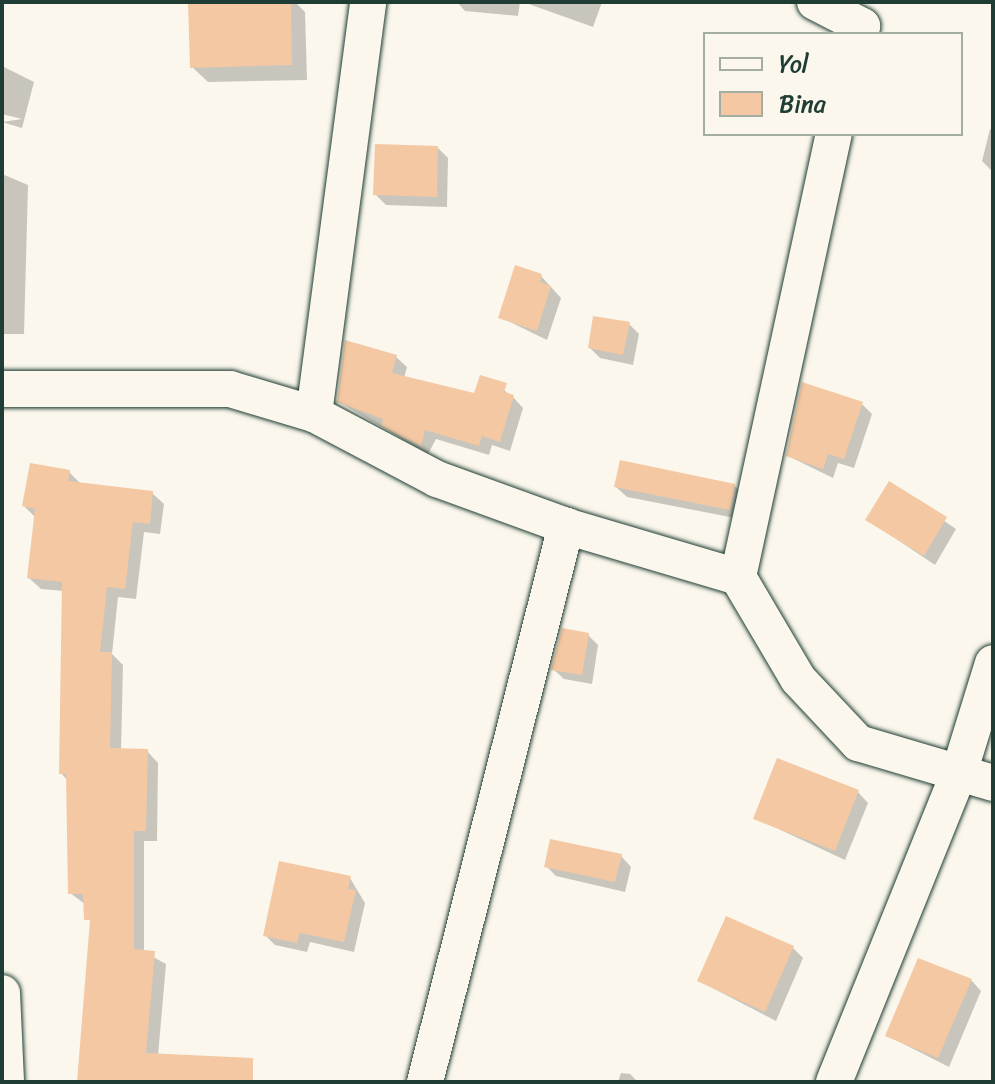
<!DOCTYPE html>
<style>
body{margin:0}
#map{position:relative;width:995px;height:1084px;overflow:hidden;background:#fbf7ec;font-family:Sriracha,sans-serif}
div>[style]{position:absolute}
.shadow>*{inset:0;background:#0003}
.building>*{inset:0;background:#f4c8a3}
.roads{filter:drop-shadow(0 0 2px #1f3d34) drop-shadow(0 0 2px #1f3d34)}
.minor>*{height:36px;margin:-18px;padding:0 18px;transform-origin:18px;border-radius:18px;background:#fbf7ec}
span{translate:-50% -50%;white-space:nowrap;text-align:center;line-height:1.15;-webkit-text-stroke:8px #fbf7ec;paint-order:stroke}
.frame{position:absolute;inset:0;border:4px solid #1f3d34;pointer-events:none}
.legend{position:absolute;left:703px;top:32px;width:260px;height:104px;box-sizing:border-box;background:#fbf7ec;border:2px solid #a3ada2;margin:0;padding:10px 14px;list-style:none;font-size:24px;color:#1f3d34}
.legend li{display:flex;align-items:center;gap:16px;height:40px}
.legend b{width:40px;border:2px solid #a3ada2}
</style>
<div id="map">
<div class="shadow">
<div style="clip-path:polygon(190px 2px,295px 2px,305px 12px,307px 80px,208px 82px,192px 67px)"></div>
<div style="clip-path:polygon(457px 2px,520px 2px,518px 16px,465px 11px)"></div>
<div style="clip-path:polygon(523px 2px,602px 2px,593px 27px)"></div>
<div style="clip-path:polygon(2px 66px,34px 82px,22px 128px,2px 122px,22px 119px,2px 114px)"></div>
<div style="clip-path:polygon(990px 129px,993px 130px,993px 172px,982px 161px)"></div>
<div style="clip-path:polygon(438px 148px,448px 158px,447px 207px,386px 205px,375px 194px)"></div>
<div style="clip-path:polygon(2px 174px,28px 185px,24px 334px,2px 334px)"></div>
<div style="clip-path:polygon(541px 276px,561px 298px,547px 340px,500px 317px)"></div>
<div style="clip-path:polygon(629px 324px,639px 334px,633px 365px,600px 358px,590px 348px)"></div>
<div style="clip-path:polygon(396px 357px,407px 367px,404px 378px,475px 396px,490px 380px,513px 397px,523px 408px,510px 451px,492px 445px,489px 455px,436px 439px,428px 454px,339px 402px)"></div>
<div style="clip-path:polygon(862px 404px,872px 414px,854px 468px,838px 463px,833px 478px,788px 456px)"></div>
<div style="clip-path:polygon(69px 472px,81px 484px,152px 493px,164px 504px,160px 534px,144px 532px,136px 599px,118px 597px,112px 654px,123px 665px,121px 751px,147px 751px,158px 763px,157px 841px,144px 841px,144px 952px,166px 964px,158px 1056px,233px 1082px,79px 1082px,91px 924px,85px 904px,70px 893px,68px 781px,61px 773px,64px 591px,41px 589px,29px 578px,36px 518px,24px 506px)"></div>
<div style="clip-path:polygon(890px 484px,956px 529px,935px 565px,868px 520px)"></div>
<div style="clip-path:polygon(734px 485px,744px 496px,740px 519px,627px 497px,616px 487px)"></div>
<div style="clip-path:polygon(588px 635px,598px 645px,592px 684px,564px 679px,553px 669px)"></div>
<div style="clip-path:polygon(858px 792px,868px 803px,845px 860px,755px 818px)"></div>
<div style="clip-path:polygon(621px 856px,631px 867px,625px 892px,556px 876px,546px 866px)"></div>
<div style="clip-path:polygon(350px 878px,365px 903px,354px 952px,310px 942px,307px 952px,275px 945px,265px 935px)"></div>
<div style="clip-path:polygon(793px 948px,803px 958px,776px 1021px,699px 981px)"></div>
<div style="clip-path:polygon(971px 980px,981px 991px,949px 1067px,888px 1036px)"></div>
<div style="clip-path:polygon(621px 1073px,630px 1074px,638px 1082px,618px 1082px)"></div>
</div>
<div class="building">
<div style="clip-path:polygon(188px 2px,291px 2px,292px 65px,190px 68px)"></div>
<div style="clip-path:polygon(375px 144px,438px 146px,437px 197px,373px 195px)"></div>
<div style="clip-path:polygon(515px 265px,542px 274px,540px 282px,551px 286px,537px 331px,498px 318px)"></div>
<div style="clip-path:polygon(593px 316px,630px 322px,623px 355px,588px 348px)"></div>
<div style="clip-path:polygon(345px 340px,397px 355px,392px 373px,474px 393px,480px 375px,507px 383px,504px 392px,514px 395px,500px 442px,482px 436px,479px 446px,425px 430px,421px 446px,381px 426px,383px 419px,337px 402px)"></div>
<div style="clip-path:polygon(802px 382px,863px 402px,844px 459px,828px 454px,823px 469px,786px 456px)"></div>
<div style="clip-path:polygon(620px 460px,735px 484px,730px 510px,614px 487px)"></div>
<div style="clip-path:polygon(30px 463px,70px 470px,68px 481px,153px 491px,150px 524px,133px 522px,125px 589px,107px 587px,100px 652px,112px 652px,110px 748px,148px 749px,146px 831px,134px 831px,134px 949px,155px 951px,146px 1053px,253px 1058px,253px 1082px,77px 1082px,90px 920px,84px 920px,83px 894px,68px 894px,66px 774px,59px 774px,62px 582px,27px 578px,35px 509px,22px 506px)"></div>
<div style="clip-path:polygon(889px 481px,947px 517px,924px 556px,865px 520px)"></div>
<div style="clip-path:polygon(562px 628px,589px 633px,582px 675px,551px 670px)"></div>
<div style="clip-path:polygon(777px 758px,859px 790px,835px 851px,753px 819px)"></div>
<div style="clip-path:polygon(550px 839px,622px 854px,615px 882px,544px 867px)"></div>
<div style="clip-path:polygon(279px 861px,351px 876px,348px 889px,356px 890px,344px 942px,300px 933px,297px 943px,263px 936px)"></div>
<div style="clip-path:polygon(726px 916px,794px 946px,765px 1012px,697px 981px)"></div>
<div style="clip-path:polygon(918px 958px,972px 979px,938px 1058px,885px 1036px)"></div>
</div>
<div class="roads">
<div class="minor">
<div style="left:815px;top:2px;width:53px;rotate:27.1deg"></div>
<div style="left:862px;top:26px;width:8px;rotate:104deg"></div>
<div style="left:2px;top:389px;width:228px"></div>
<div style="left:230px;top:389px;width:88px;rotate:16.6deg"></div>
<div style="left:314px;top:414px;width:139px;rotate:27.9deg"></div>
<div style="left:437px;top:479px;width:137px;rotate:20deg"></div>
<div style="left:566px;top:526px;width:179px;rotate:16.5deg"></div>
<div style="left:738px;top:577px;width:118px;rotate:59.5deg"></div>
<div style="left:798px;top:679px;width:88px;rotate:46.8deg"></div>
<div style="left:858px;top:743px;width:141px;rotate:16.5deg"></div>
<div style="left:314px;top:414px;width:416px;rotate:-82.5deg"></div>
<div style="left:738px;top:577px;width:453px;rotate:-77.8deg"></div>
<div style="left:2px;top:993px;width:89px;rotate:87.4deg"></div>
<div style="left:425px;top:1082px;width:574px;rotate:-75.77deg"></div>
<div style="left:834px;top:1082px;width:333px;rotate:-68deg"></div>
<div style="left:959px;top:773px;width:115px;rotate:-72.8deg"></div>
</div>
</div>
<div class="frame"></div>
<ul class="legend">
<li><b style="height:10px;background:#fbf7ec"></b>Yol</li>
<li><b style="height:22px;background:#f4c8a3"></b>Bina</li>
</ul>
</div>
